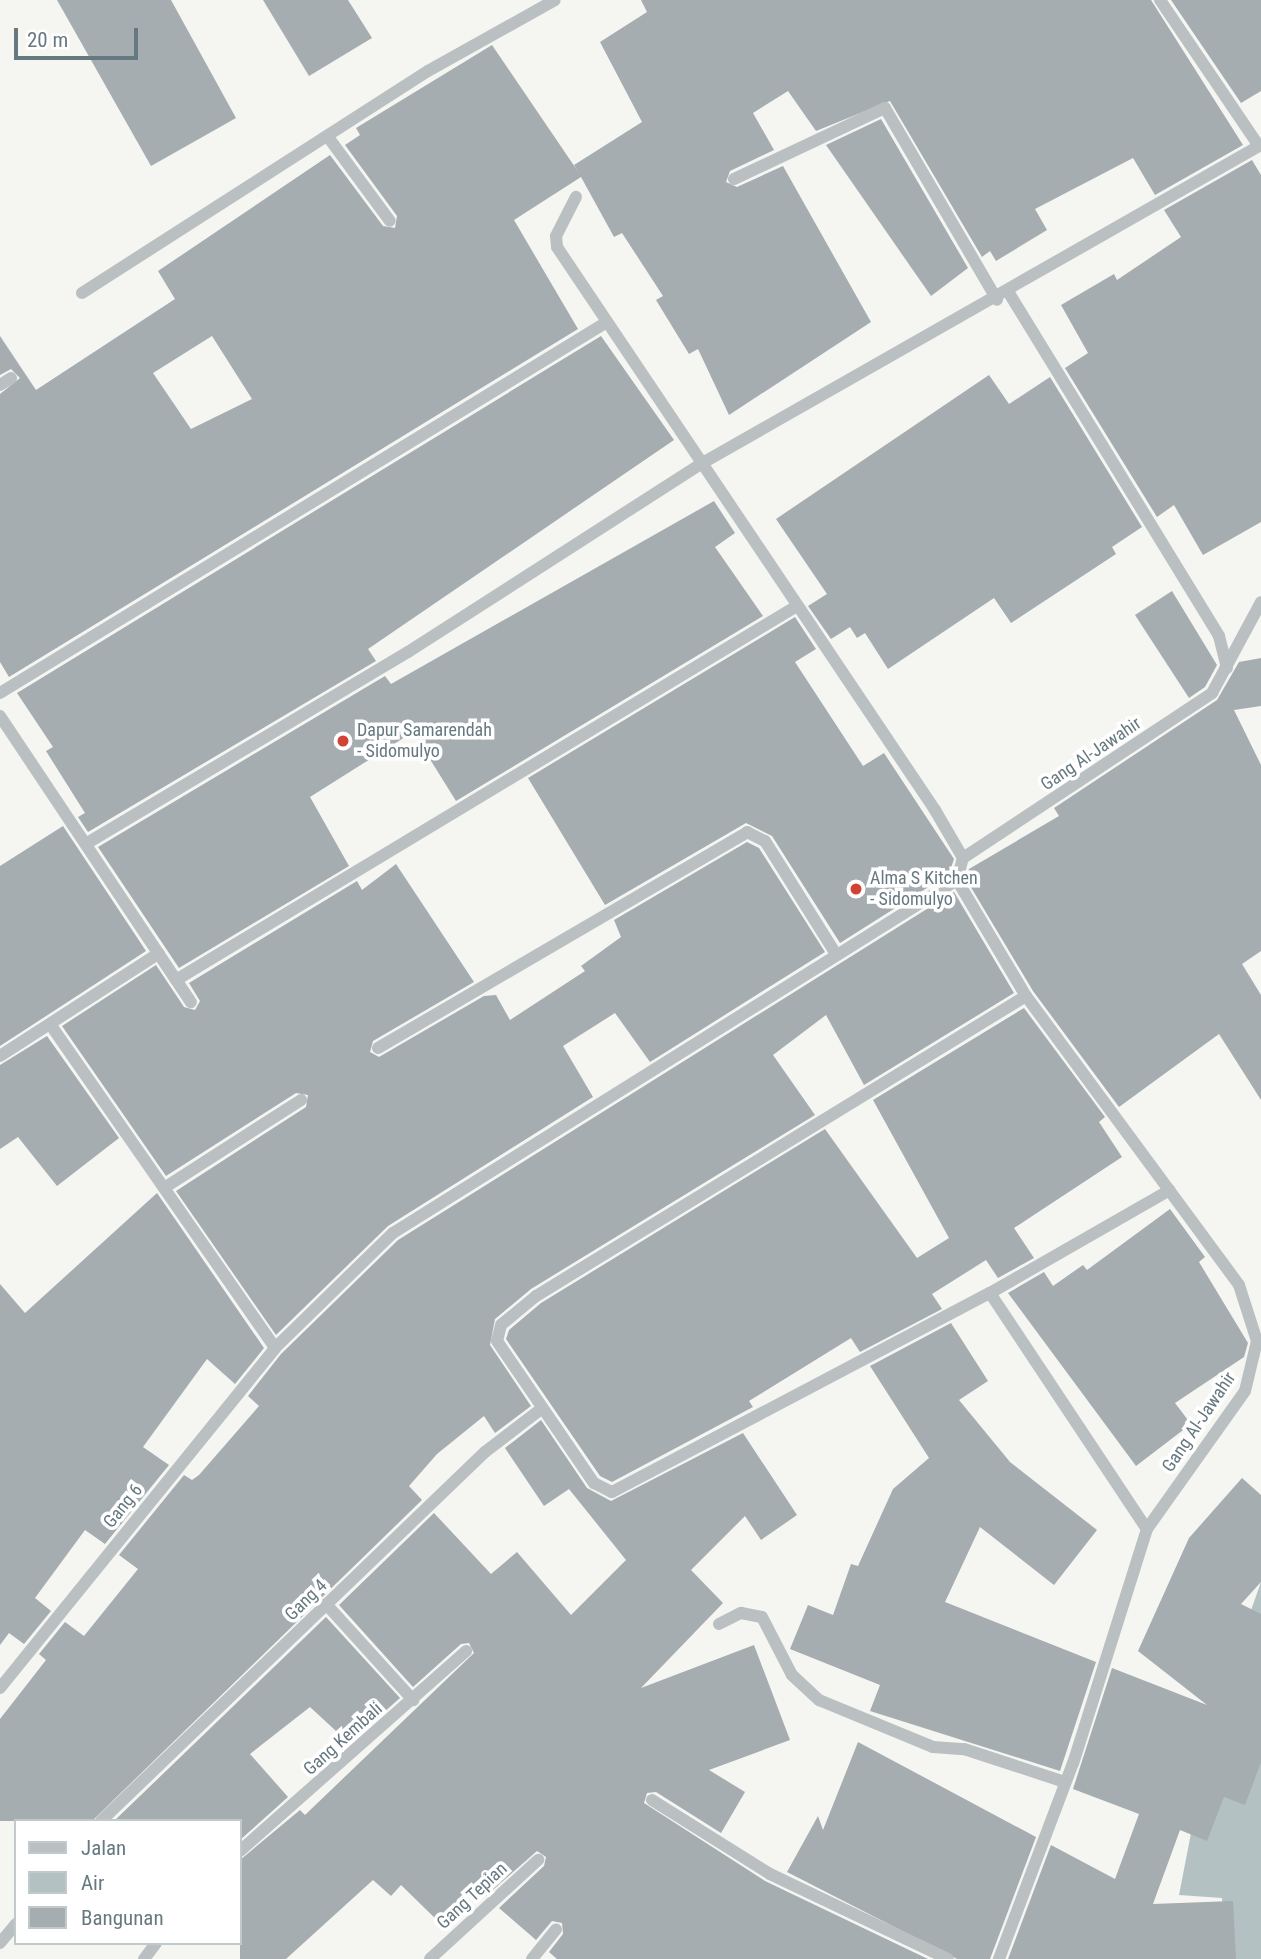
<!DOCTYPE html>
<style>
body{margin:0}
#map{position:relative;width:1261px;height:1959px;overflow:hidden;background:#f5f5f2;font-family:"Roboto Condensed",sans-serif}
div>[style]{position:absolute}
.water>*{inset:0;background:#b3c1c3}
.building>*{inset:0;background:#a5adb1}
.minor>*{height:12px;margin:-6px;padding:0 6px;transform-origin:6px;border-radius:6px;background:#bac0c2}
.dots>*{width:19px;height:19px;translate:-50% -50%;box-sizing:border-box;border:4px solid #fff;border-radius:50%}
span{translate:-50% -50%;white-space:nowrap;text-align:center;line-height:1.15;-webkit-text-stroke:7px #fff;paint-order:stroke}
.poi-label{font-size:18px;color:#677980}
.left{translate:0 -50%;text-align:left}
.street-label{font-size:18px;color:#677980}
.legend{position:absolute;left:14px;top:1819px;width:228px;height:126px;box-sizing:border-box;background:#fff;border:2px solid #c2c9cc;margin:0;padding:9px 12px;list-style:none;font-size:21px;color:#677980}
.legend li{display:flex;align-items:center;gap:14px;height:35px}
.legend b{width:35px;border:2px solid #c2c9cc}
.scale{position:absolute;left:14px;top:28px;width:124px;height:32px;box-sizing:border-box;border:4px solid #677980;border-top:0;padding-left:9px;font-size:21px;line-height:24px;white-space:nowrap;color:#677980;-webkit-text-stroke:5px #fff;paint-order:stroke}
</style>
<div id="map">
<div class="water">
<div style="clip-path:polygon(1261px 1582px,1261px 1959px,1225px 1959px,1222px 1898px,1179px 1895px,1214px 1715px)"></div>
</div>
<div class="building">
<div style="clip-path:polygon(57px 0,171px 0,236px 118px,151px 166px)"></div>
<div style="clip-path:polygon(263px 0,348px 0,372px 38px,309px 76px)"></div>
<div style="clip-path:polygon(evenodd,641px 0,1151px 0,1243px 145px,1155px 195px,1133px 158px,1035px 209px,1047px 230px,996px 261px,990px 251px,982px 257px,890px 101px,816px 131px,788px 91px,753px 113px,774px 150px,730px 171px,726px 182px,737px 187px,783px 166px,871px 322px,729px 415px,698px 349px,689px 354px,656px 300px,663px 296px,622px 233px,614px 237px,581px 177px,514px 220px,578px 329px,9px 677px,0 662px,0 394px,20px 378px,11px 369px,0 375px,0 336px,36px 390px,175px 299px,158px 271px,330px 155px,383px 226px,395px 228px,397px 216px,345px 145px,360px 135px,356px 128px,492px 45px,579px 173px,574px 165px,642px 122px,600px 42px,647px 12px,641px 0,212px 336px,252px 399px,191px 429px,153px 373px,212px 336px)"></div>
<div style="clip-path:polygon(1171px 0,1261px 0,1261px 91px,1241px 103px)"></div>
<div style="clip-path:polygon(881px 119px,968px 268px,931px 296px,826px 145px)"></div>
<div style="clip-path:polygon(1252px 160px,1261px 175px,1261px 522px,1203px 555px,1174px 505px,1157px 517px,1065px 368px,1088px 353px,1061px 305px,1114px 274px,1117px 280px,1181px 237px,1164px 210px)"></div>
<div style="clip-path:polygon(601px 336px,674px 440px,368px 649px,376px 661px,88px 832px,78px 817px,85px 813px,46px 751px,53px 747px,17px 693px)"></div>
<div style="clip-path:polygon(989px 375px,1009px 404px,1050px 377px,1142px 527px,1112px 547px,1116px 554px,1011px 623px,994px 598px,888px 669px,865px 633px,857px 638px,850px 627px,831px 639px,808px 606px,827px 594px,776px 519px)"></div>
<div style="clip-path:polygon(714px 501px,735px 533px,715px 547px,763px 616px,456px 801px,413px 732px,310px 797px,349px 866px,179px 968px,98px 847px,385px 676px,391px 684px)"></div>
<div style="clip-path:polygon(1172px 591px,1217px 665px,1205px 687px,1189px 698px,1135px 615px)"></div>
<div style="clip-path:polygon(795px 617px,816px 649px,795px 662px,863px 766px,884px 753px,954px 859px,949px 874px,840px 943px,772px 836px,746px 823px,605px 905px,528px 778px)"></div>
<div style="clip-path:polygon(1261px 658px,1261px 706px,1234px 710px,1261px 765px,1261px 951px,1242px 964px,1261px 995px,1261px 1100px,1219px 1034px,1119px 1107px,1033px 991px,966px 879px,969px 869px,1059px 816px,1054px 808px,1217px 700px,1239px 662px)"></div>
<div style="clip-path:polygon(63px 826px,146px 951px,0 1046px,0 866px)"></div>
<div style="clip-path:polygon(747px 842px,759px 848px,825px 952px,650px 1062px,615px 1013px,563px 1046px,593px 1097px,388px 1226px,276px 1335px,176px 1191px,306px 1107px,308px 1095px,296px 1093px,166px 1176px,62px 1026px,156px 965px,184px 1007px,195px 1010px,200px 1001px,189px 983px,357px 881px,362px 890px,396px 864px,474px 982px,373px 1041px,370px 1052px,379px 1057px,484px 996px,496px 995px,510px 1020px,585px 971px,581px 966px,621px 937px,614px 920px)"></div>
<div style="clip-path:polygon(954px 892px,1014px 993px,864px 1085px,826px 1015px,773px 1055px,815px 1115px,531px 1289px,495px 1319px,490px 1345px,531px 1406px,495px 1433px,484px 1416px,437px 1454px,409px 1486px,422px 1500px,92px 1821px,0 1821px,0 1719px,46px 1660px,39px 1654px,65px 1622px,84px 1636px,138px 1569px,119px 1555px,184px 1475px,192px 1480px,199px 1475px,259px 1406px,248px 1396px,281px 1354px,398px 1240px)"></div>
<div style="clip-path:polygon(1024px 1008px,1105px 1117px,1099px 1122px,1122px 1157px,1014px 1228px,1034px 1258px,998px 1278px,986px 1260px,932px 1294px,942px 1309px,860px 1352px,851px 1338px,749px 1401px,753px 1407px,612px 1482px,600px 1476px,506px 1339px,509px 1330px,541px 1303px,825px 1129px,917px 1258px,949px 1238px,873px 1100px)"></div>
<div style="clip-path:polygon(47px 1036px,119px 1138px,57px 1186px,18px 1137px,0 1149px,0 1065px)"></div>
<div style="clip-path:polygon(157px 1193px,264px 1348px,235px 1384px,207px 1359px,143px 1447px,169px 1465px,105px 1544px,85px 1530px,35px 1598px,51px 1611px,24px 1644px,9px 1633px,0 1645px,0 1284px,25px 1313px)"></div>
<div style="clip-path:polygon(1170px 1209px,1205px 1257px,1199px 1262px,1248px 1343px,1244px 1357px,1175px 1403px,1191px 1424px,1136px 1466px,1008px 1293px,1044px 1272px,1053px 1286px,1083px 1265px,1087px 1270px)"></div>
<div style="clip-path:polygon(951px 1323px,988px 1381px,959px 1400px,1010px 1462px,1097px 1530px,1054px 1585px,980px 1527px,945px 1602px,1096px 1662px,1060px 1771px,870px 1711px,880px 1685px,790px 1649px,808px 1605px,833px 1615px,851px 1564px,858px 1566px,893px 1489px,929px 1458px,870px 1366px)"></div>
<div style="clip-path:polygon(541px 1420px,587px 1488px,611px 1501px,743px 1433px,797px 1515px,761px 1540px,745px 1516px,691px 1570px,723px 1603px,641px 1688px,754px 1645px,790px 1740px,709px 1770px,745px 1792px,721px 1833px,656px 1792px,647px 1793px,644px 1803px,765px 1881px,928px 1959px,557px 1959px,549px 1952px,563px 1934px,562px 1923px,552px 1921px,536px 1940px,499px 1908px,544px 1866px,546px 1857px,537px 1851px,486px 1896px,476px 1887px,441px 1924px,401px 1885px,391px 1896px,373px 1880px,286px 1959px,240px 1959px,240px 1860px,300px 1810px,305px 1815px,474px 1653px,469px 1643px,461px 1644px,413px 1687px,339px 1605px,434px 1513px,491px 1574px,517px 1552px,571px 1615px,626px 1560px,569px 1489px,544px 1506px,505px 1448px)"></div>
<div style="clip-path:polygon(1242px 1478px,1261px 1495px,1261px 1582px,1241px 1604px,1261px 1614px,1261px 1762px,1245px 1805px,1224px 1797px,1207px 1841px,1180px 1830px,1153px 1904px,1233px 1901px,1236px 1959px,1008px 1959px,1051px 1845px,1115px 1879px,1139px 1814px,1073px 1789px,1112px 1668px,1207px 1705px,1138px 1651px,1189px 1538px)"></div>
<div style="clip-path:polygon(326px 1617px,400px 1698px,349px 1743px,310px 1707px,250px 1754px,288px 1797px,240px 1840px,240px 1821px,114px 1821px)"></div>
<div style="clip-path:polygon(858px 1742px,1036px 1837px,990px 1959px,957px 1959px,787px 1872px,818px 1816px,823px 1830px)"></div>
</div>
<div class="minor">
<div style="left:1160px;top:0;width:176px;rotate:55.9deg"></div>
<div style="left:328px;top:137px;width:104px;rotate:53.6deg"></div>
<div style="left:734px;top:179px;width:167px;rotate:-25.2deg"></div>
<div style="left:885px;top:108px;width:222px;rotate:59.7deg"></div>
<div style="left:82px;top:293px;width:411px;rotate:-32.7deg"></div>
<div style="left:428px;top:71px;width:145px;rotate:-29.2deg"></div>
<div style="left:1009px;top:293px;width:402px;rotate:58.5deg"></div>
<div style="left:1219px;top:636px;width:33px;rotate:76deg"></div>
<div style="left:0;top:385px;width:13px;rotate:-32deg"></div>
<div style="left:0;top:693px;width:711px;rotate:-31.43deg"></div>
<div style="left:0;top:716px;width:344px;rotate:56.3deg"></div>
<div style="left:89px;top:842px;width:371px;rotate:-30.8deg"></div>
<div style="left:408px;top:652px;width:354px;rotate:-32.7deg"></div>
<div style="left:706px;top:461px;width:639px;rotate:-29.66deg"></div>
<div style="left:963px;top:858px;width:299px;rotate:-33.5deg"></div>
<div style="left:1212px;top:693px;width:103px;rotate:-61.7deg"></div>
<div style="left:957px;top:880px;width:135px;rotate:59.3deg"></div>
<div style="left:1026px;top:996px;width:359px;rotate:53.6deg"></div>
<div style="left:1239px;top:1285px;width:59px;rotate:72.2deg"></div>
<div style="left:1257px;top:1341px;width:51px;rotate:103.5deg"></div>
<div style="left:1245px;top:1391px;width:169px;rotate:125.4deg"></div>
<div style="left:1147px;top:1529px;width:245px;rotate:107.5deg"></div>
<div style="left:1073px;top:1763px;width:210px;rotate:110.7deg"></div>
<div style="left:176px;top:980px;width:725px;rotate:-31.06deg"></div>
<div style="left:1026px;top:996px;width:575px;rotate:148.52deg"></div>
<div style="left:536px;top:1296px;width:45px;rotate:140.4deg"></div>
<div style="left:501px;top:1325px;width:16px;rotate:104deg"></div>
<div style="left:497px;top:1341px;width:172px;rotate:55.7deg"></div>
<div style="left:594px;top:1483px;width:20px;rotate:27deg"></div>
<div style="left:612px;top:1492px;width:427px;rotate:-27.8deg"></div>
<div style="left:990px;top:1293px;width:283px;rotate:56.4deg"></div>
<div style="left:50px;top:1024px;width:394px;rotate:55.2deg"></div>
<div style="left:378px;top:1048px;width:428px;rotate:-30.3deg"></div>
<div style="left:747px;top:832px;width:20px;rotate:27deg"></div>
<div style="left:765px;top:841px;width:133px;rotate:57.9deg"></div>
<div style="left:0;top:1056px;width:189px;rotate:-32.9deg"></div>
<div style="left:164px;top:1188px;width:163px;rotate:-32.7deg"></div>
<div style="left:990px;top:1293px;width:207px;rotate:-29.8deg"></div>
<div style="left:326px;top:1604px;width:130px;rotate:47.8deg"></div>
<div style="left:719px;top:1624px;width:25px;rotate:-27deg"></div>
<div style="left:741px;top:1613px;width:21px;rotate:11deg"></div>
<div style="left:762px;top:1617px;width:65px;rotate:62.7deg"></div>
<div style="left:792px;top:1675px;width:37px;rotate:43deg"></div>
<div style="left:819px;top:1700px;width:123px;rotate:22.4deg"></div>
<div style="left:933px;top:1747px;width:31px;rotate:4deg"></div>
<div style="left:964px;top:1749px;width:106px;rotate:18.1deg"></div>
<div style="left:0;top:1688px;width:437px;rotate:-51deg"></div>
<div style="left:275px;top:1348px;width:165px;rotate:-44.3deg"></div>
<div style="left:393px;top:1233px;width:665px;rotate:-32.04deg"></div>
<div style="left:957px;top:880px;width:23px;rotate:-75deg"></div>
<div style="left:963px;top:858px;width:56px;rotate:-120.3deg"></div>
<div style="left:935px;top:810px;width:678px;rotate:-123.88deg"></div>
<div style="left:557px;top:247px;width:11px;rotate:-95deg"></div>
<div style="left:556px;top:236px;width:44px;rotate:-62.9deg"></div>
<div style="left:652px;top:1800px;width:139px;rotate:32.1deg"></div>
<div style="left:770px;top:1874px;width:197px;rotate:25.5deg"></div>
<div style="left:101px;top:1821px;width:533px;rotate:-43.86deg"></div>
<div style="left:485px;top:1452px;width:69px;rotate:-37.4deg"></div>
<div style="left:240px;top:1851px;width:302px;rotate:-41.5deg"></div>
<div style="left:0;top:1943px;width:25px;rotate:-50deg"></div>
<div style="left:144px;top:1959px;width:20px;rotate:-53deg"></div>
<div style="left:430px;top:1959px;width:147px;rotate:-42.5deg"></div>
<div style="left:532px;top:1959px;width:38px;rotate:-51deg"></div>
</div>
<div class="dots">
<div style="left:343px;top:741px;background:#d24235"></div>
<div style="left:856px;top:889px;background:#d24235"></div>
</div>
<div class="poi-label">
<span class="left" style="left:357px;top:741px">Dapur Samarendah<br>- Sidomulyo</span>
<span class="left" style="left:870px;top:889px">Alma S Kitchen<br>- Sidomulyo</span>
</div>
<div class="street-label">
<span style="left:1091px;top:754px;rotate:-34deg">Gang Al-Jawahir</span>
<span style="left:1199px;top:1422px;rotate:-56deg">Gang Al-Jawahir</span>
<span style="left:123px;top:1506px;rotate:-51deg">Gang 6</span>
<span style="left:306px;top:1600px;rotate:-44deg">Gang 4</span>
<span style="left:343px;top:1739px;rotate:-42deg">Gang Kembali</span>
<span style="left:472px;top:1896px;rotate:-43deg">Gang Tepian</span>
</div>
<ul class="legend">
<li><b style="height:9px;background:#bac0c2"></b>Jalan</li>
<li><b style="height:19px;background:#b3c1c3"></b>Air</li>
<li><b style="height:19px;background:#a5adb1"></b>Bangunan</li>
</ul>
<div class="scale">20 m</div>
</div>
